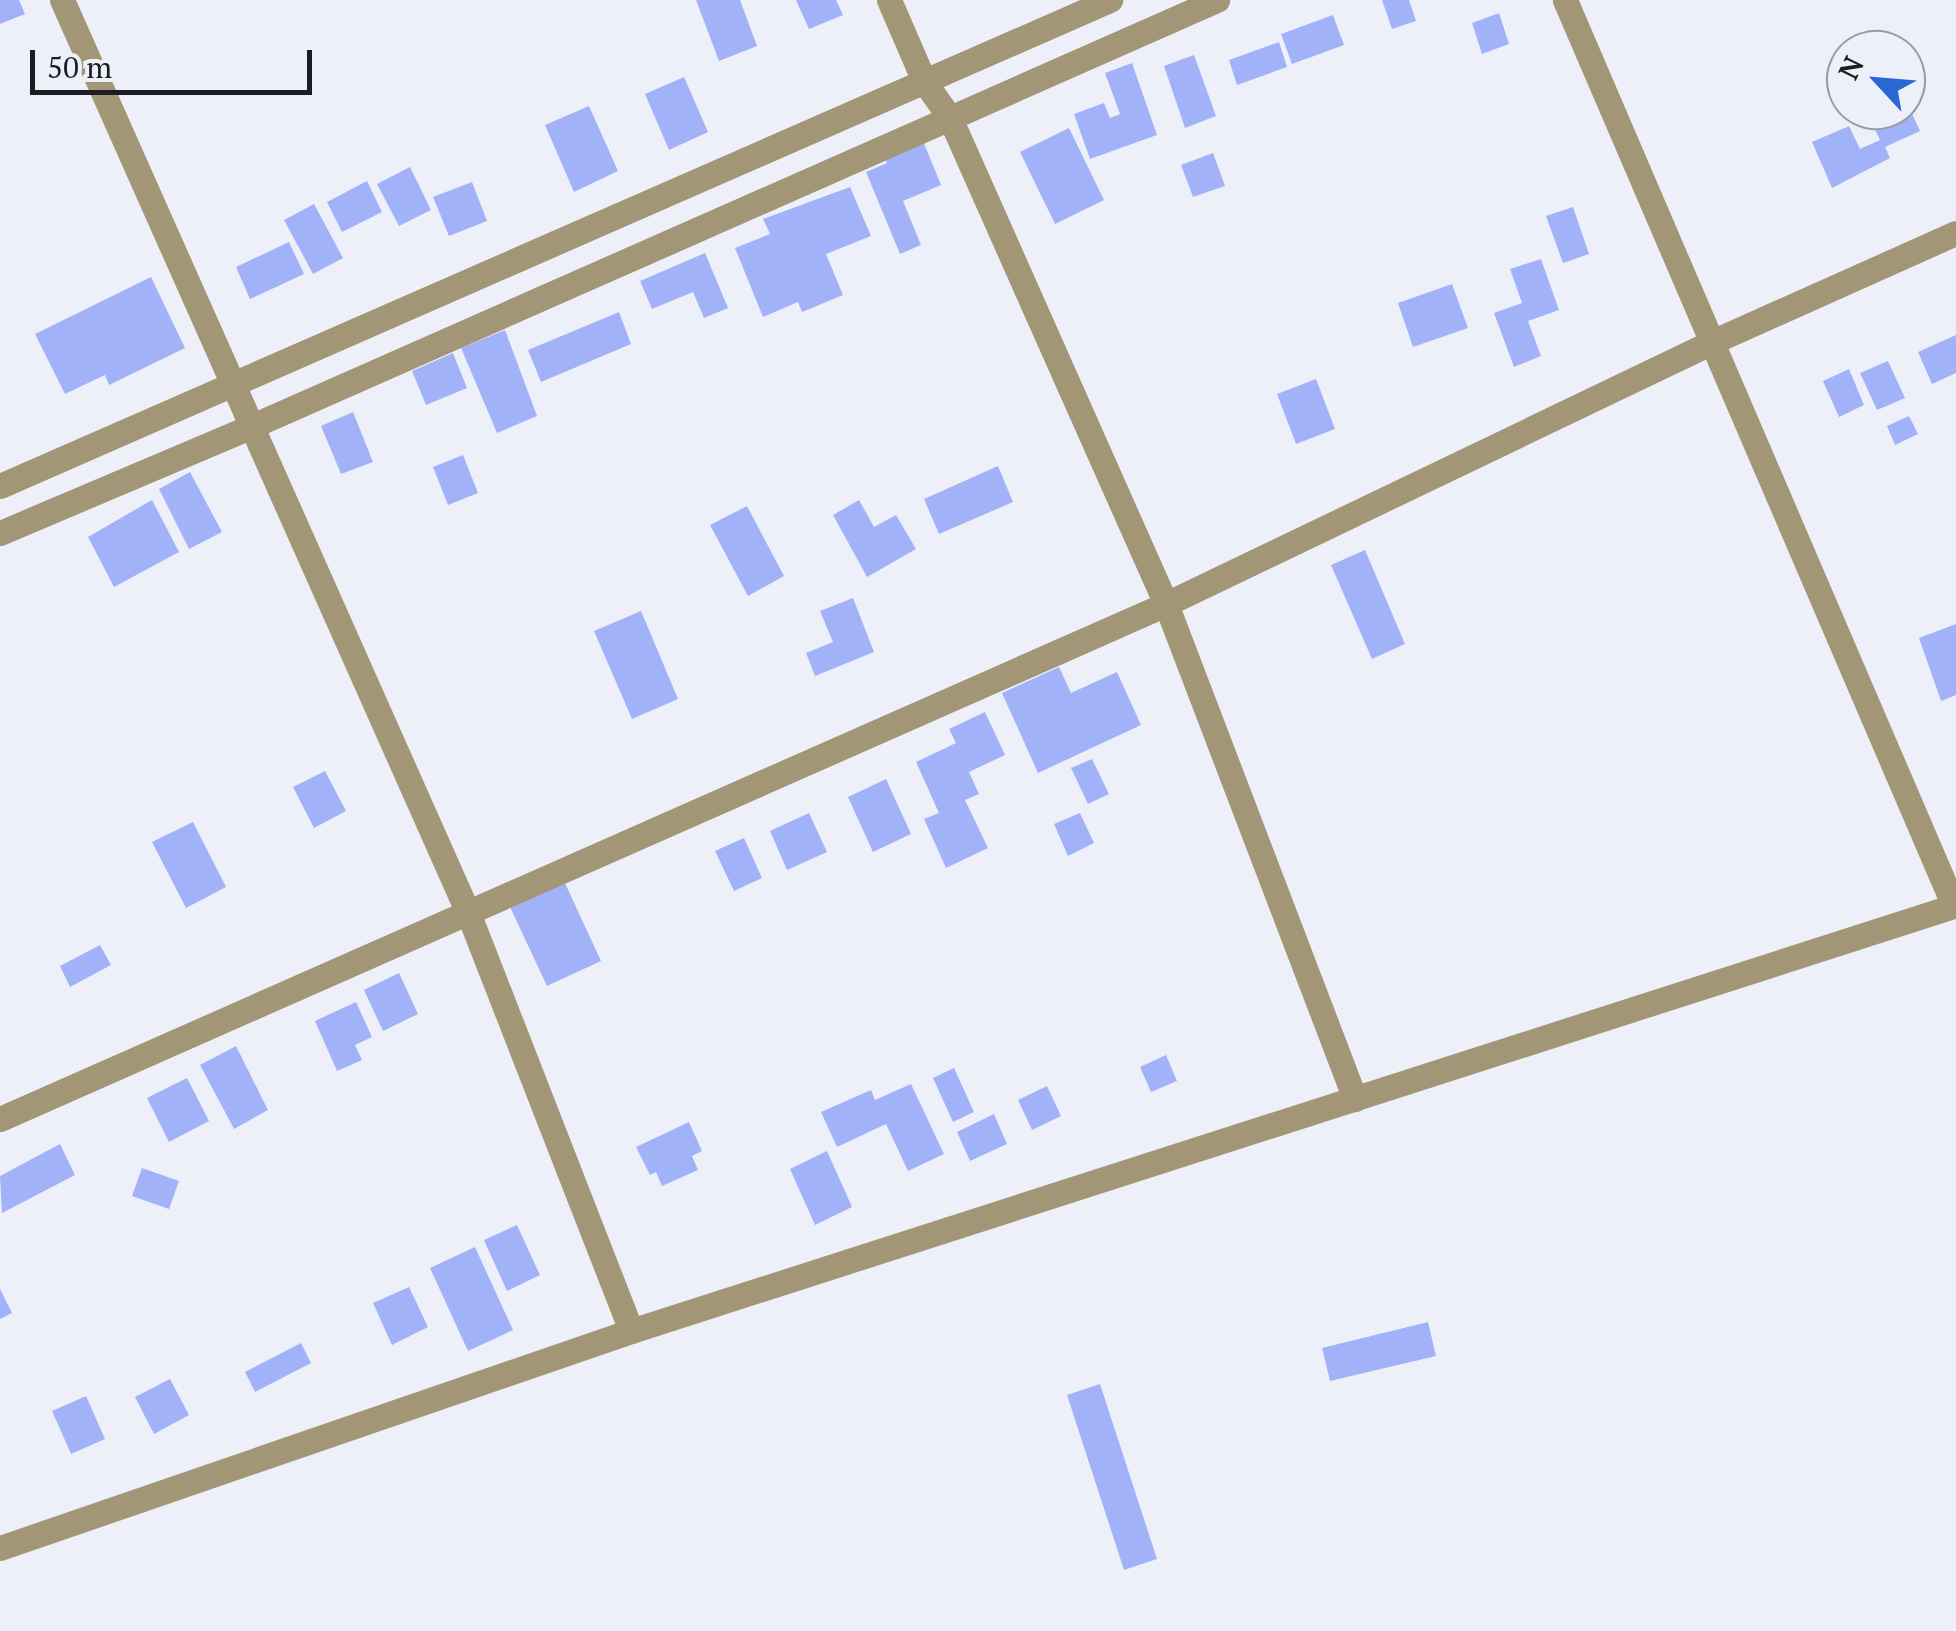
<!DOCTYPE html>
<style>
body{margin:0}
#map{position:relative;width:1956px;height:1631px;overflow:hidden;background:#eef0f9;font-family:"PT Serif",serif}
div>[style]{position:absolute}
.building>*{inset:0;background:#a2b2f9}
.minor>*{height:25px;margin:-12.5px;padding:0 12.5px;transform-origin:12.5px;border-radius:12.5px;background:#a39677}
span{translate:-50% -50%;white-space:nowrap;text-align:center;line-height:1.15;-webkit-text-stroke:10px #eef0f9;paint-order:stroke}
.north{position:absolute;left:1826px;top:30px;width:100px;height:100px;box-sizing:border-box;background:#eef0f9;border:2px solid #9a9ca2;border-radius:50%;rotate:296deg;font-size:28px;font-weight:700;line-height:40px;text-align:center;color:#1c1d20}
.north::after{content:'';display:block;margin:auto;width:35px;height:45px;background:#2a68d5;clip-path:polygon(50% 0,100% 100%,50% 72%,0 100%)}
.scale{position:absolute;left:30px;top:50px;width:282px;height:45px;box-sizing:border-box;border:5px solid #1c1d20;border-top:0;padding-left:12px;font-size:30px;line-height:35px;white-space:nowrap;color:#1c1d20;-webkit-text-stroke:8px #eef0f9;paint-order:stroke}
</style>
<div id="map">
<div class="building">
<div style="clip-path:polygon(0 0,19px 0,25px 14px,0 24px)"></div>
<div style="clip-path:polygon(696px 0,740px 0,757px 46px,719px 61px)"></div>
<div style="clip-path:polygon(796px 0,836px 0,843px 15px,809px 29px)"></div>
<div style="clip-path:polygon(1382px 0,1409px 0,1416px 21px,1392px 29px)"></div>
<div style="clip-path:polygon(1499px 13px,1509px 44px,1482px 54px,1472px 23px)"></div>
<div style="clip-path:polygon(1333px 15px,1344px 45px,1292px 64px,1281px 34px)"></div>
<div style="clip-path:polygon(1279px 42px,1287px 67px,1237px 85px,1229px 60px)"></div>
<div style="clip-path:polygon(1194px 55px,1216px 116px,1185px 128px,1164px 66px)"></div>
<div style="clip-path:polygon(1132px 63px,1157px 135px,1090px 159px,1074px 114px,1104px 103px,1110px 118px,1120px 114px,1105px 73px)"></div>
<div style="clip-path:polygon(684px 77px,708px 132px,669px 150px,645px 94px)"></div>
<div style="clip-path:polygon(589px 106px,618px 171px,574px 192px,545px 125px)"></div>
<div style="clip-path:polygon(1909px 107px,1920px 131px,1885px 147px,1890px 158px,1832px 188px,1812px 142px,1849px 126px,1860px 149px,1880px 140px,1872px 123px)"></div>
<div style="clip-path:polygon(1069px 128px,1104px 200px,1055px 224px,1020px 152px)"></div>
<div style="clip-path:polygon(921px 136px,941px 185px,903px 201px,921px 245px,900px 254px,866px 172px,887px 163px,882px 152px)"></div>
<div style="clip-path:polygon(1213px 153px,1225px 186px,1193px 197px,1181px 165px)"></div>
<div style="clip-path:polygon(410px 167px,431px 210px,399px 226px,377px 184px)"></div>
<div style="clip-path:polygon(367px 181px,382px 212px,342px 232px,327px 202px)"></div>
<div style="clip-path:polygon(472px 182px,487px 221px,449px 236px,433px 197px)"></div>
<div style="clip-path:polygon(850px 187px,871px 236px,826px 254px,843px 295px,802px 312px,798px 302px,763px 317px,735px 248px,770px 234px,763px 219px)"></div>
<div style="clip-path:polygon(314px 204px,343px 258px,313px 274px,284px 220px)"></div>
<div style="clip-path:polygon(1573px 207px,1589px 254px,1563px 263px,1546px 216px)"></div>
<div style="clip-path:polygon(289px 242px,304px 274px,250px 299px,236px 267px)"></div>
<div style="clip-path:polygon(705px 253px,728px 308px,704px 318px,693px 292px,652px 309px,640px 281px)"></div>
<div style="clip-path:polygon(1541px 259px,1559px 310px,1528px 321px,1541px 356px,1514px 367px,1494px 313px,1522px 303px,1510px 269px)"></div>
<div style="clip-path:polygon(151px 277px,185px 348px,109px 385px,105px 375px,65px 394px,35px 334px)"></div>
<div style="clip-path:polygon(1452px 284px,1468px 328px,1413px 347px,1398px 303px)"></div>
<div style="clip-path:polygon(619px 312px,631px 344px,541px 382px,528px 350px)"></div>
<div style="clip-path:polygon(505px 330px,537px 416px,497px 433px,461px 348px)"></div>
<div style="clip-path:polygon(1956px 335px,1956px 373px,1932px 384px,1918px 352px)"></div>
<div style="clip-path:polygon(453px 353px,467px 388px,426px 405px,412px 371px)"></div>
<div style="clip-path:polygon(1888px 361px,1905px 398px,1877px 410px,1860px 373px)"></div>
<div style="clip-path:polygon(1849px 369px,1864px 405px,1839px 417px,1823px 381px)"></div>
<div style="clip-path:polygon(1316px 379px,1335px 429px,1296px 444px,1277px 394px)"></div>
<div style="clip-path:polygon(353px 412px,373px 462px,341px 474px,321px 426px)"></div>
<div style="clip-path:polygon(1909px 416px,1918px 434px,1895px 445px,1887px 426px)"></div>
<div style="clip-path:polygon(463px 455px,478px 493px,448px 505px,433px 467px)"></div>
<div style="clip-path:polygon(998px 466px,1013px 502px,939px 534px,924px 499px)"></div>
<div style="clip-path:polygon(190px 472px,222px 532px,189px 549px,159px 489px)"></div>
<div style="clip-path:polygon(152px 500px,179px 552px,114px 587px,88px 537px)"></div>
<div style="clip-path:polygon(859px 500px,874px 527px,896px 515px,916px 549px,867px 577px,833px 515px)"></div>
<div style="clip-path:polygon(747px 506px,784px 576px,748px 596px,710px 525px)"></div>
<div style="clip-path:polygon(1365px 550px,1405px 644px,1372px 659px,1331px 565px)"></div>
<div style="clip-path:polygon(853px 598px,874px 652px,815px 676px,806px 653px,833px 642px,820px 611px)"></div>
<div style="clip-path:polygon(641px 611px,678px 699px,632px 719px,594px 631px)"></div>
<div style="clip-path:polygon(1956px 624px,1956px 695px,1941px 701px,1919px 638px)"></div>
<div style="clip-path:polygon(1059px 667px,1071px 693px,1117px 672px,1141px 725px,1038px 773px,1002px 693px)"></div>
<div style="clip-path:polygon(985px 712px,1005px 755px,969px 772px,979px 794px,965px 800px,988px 848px,946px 868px,924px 819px,939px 813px,916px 762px,956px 743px,949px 729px)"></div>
<div style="clip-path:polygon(1092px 759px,1109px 794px,1088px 804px,1071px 768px)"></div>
<div style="clip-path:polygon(325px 771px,346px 811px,314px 828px,293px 787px)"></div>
<div style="clip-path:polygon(886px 779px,911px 834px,873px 852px,848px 797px)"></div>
<div style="clip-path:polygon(809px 813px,827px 852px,787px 870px,770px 831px)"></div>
<div style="clip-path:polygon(1080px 813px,1094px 843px,1068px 856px,1054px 824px)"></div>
<div style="clip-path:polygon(193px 822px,226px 887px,186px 908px,152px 842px)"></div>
<div style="clip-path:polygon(744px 838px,762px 878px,734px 891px,715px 851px)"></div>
<div style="clip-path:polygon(564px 881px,601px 961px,547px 986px,510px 907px)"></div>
<div style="clip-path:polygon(100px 945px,111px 965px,70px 987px,60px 966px)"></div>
<div style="clip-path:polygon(399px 973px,418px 1014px,383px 1031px,364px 990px)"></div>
<div style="clip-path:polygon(356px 1002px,372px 1037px,355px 1045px,362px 1060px,337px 1071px,315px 1021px)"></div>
<div style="clip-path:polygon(236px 1046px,268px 1110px,234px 1129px,200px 1065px)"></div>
<div style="clip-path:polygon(1166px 1055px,1177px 1081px,1151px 1092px,1140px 1067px)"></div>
<div style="clip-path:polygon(954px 1068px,974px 1112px,953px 1122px,933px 1078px)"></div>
<div style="clip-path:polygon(187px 1078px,209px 1121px,169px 1142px,147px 1098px)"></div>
<div style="clip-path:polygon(911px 1084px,944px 1154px,908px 1171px,886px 1124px,837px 1147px,821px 1112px,871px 1090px,875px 1100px)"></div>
<div style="clip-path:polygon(1047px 1086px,1061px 1116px,1032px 1130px,1018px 1100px)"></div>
<div style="clip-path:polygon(994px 1114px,1007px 1144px,970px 1161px,957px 1132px)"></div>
<div style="clip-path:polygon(689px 1122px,702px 1151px,692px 1156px,698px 1170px,662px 1186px,656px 1172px,650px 1175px,636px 1147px)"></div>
<div style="clip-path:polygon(60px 1144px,75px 1175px,2px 1213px,0 1176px)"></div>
<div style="clip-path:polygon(827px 1151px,852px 1207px,815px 1225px,790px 1169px)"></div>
<div style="clip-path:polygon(142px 1168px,179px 1181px,169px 1209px,132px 1196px)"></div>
<div style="clip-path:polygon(517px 1225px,540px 1275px,507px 1291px,484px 1240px)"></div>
<div style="clip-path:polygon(475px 1247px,513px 1330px,468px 1351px,430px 1268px)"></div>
<div style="clip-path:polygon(409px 1287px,428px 1327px,392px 1345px,373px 1303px)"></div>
<div style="clip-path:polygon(0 1289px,12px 1313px,0 1319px)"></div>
<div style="clip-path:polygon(1428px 1322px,1436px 1356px,1330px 1381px,1322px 1348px)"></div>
<div style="clip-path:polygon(301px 1343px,311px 1363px,255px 1392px,245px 1372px)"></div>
<div style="clip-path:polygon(170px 1379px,189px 1415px,154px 1434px,135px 1397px)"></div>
<div style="clip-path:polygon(1100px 1384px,1157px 1559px,1124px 1570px,1067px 1395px)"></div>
<div style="clip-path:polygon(86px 1396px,105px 1439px,71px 1454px,52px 1411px)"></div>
</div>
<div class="minor">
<div style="left:62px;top:0;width:1001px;rotate:66.02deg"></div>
<div style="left:469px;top:915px;width:446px;rotate:68.7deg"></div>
<div style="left:889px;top:0;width:88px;rotate:66.6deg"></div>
<div style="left:924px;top:81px;width:45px;rotate:54.9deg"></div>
<div style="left:950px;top:118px;width:532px;rotate:66.04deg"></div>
<div style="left:1166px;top:604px;width:530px;rotate:69.1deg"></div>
<div style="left:0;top:486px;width:1212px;rotate:-23.65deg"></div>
<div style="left:0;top:533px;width:274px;rotate:-23deg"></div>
<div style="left:252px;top:426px;width:1055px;rotate:-23.82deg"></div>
<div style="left:0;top:1119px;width:1275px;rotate:-23.83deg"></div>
<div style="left:1166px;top:604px;width:606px;rotate:-25.63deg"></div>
<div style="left:1712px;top:342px;width:267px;rotate:-24.1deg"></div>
<div style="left:0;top:1548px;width:667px;rotate:-18.98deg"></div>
<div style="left:631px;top:1331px;width:1390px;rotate:-17.81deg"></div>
<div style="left:1954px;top:906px;width:986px;rotate:-113.24deg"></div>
</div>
<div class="north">N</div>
<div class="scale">50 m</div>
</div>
